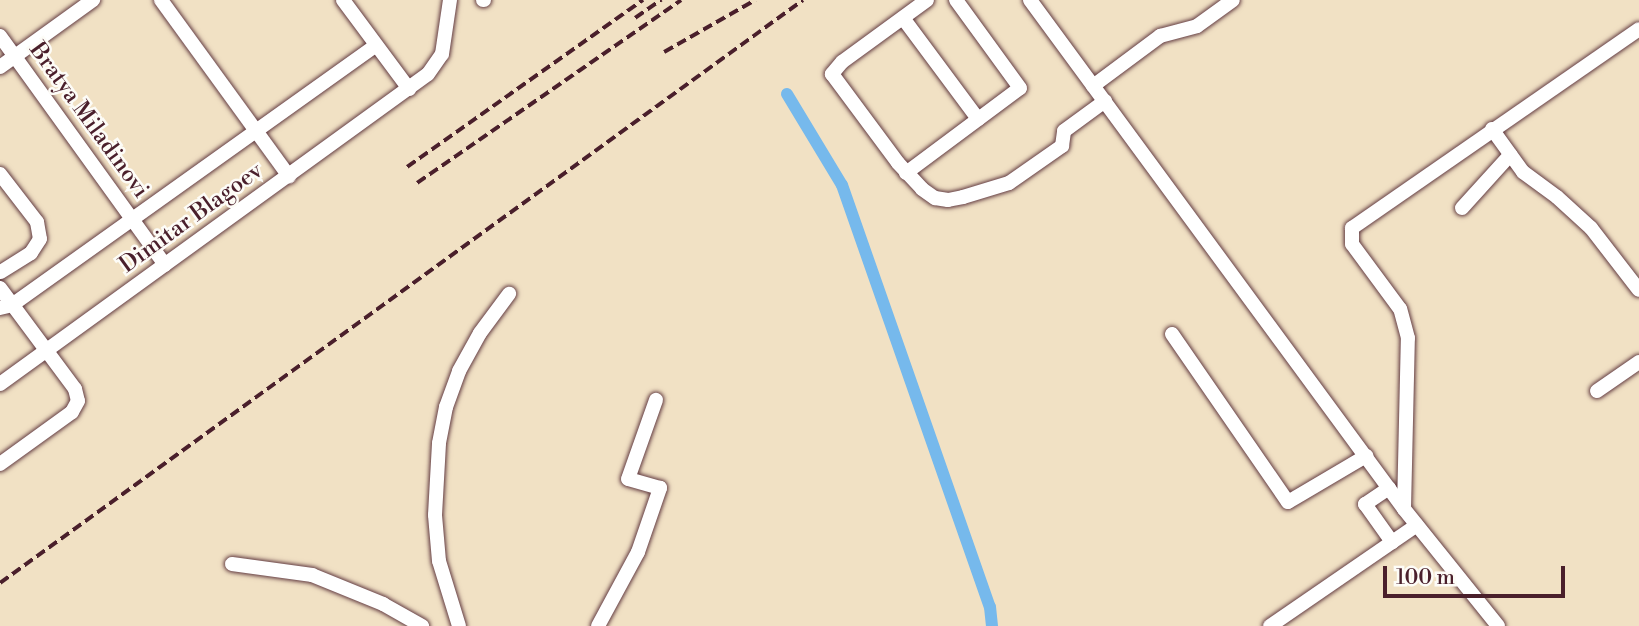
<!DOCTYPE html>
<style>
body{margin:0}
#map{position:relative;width:1639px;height:626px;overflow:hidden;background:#f1e1c4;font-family:"Libre Bodoni",serif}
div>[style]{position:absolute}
.canal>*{height:12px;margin:-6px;padding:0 6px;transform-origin:6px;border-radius:6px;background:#76b9ec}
.roads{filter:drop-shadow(0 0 2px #633c42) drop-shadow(0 0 2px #633c42)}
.minor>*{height:14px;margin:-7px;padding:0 7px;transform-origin:7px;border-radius:7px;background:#fff}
.rail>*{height:3.5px;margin-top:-1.75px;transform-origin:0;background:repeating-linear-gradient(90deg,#4a1f2b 0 10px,transparent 0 15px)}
span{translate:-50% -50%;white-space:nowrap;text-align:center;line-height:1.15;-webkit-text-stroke:5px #fdfcf7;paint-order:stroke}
.street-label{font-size:23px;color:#4a1f2b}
.scale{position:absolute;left:1383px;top:566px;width:182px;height:32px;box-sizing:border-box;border:4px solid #4a1f2b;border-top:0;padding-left:9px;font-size:21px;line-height:24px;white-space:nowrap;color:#4a1f2b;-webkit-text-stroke:5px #fdfcf7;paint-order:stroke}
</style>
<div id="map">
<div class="canal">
<div style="left:787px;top:94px;width:106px;rotate:58.9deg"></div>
<div style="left:842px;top:185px;width:447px;rotate:70.7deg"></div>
<div style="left:990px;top:607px;width:19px;rotate:84deg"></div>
</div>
<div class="roads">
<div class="minor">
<div style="left:161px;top:0;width:218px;rotate:54deg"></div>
<div style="left:343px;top:0;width:111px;rotate:53.4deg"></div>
<div style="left:483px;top:0;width:1px"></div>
<div style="left:927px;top:0;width:105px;rotate:143.9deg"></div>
<div style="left:842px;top:62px;width:16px;rotate:130deg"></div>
<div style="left:832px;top:74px;width:111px;rotate:53.4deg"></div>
<div style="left:898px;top:163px;width:35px;rotate:47deg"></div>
<div style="left:922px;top:189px;width:16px;rotate:35deg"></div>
<div style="left:935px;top:198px;width:13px;rotate:9deg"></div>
<div style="left:948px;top:200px;width:15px;rotate:-11deg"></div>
<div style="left:963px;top:197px;width:48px;rotate:-16.9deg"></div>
<div style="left:1009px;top:183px;width:65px;rotate:-34.9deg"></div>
<div style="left:1062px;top:146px;width:15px;rotate:-82deg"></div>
<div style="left:1064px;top:131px;width:51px;rotate:-36.2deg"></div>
<div style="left:1030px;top:0;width:632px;rotate:53.69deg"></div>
<div style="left:1404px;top:509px;width:150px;rotate:51.2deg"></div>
<div style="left:903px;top:18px;width:126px;rotate:53.4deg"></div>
<div style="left:0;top:36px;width:282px;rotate:54.2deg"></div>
<div style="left:0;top:67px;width:115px;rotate:-35.8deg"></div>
<div style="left:1093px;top:86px;width:84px;rotate:-36.7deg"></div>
<div style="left:1160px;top:36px;width:38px;rotate:-15deg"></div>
<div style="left:1197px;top:26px;width:44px;rotate:-35.8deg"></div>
<div style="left:1492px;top:129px;width:53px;rotate:54.2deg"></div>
<div style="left:1523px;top:172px;width:42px;rotate:36.3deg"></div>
<div style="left:1557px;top:197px;width:46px;rotate:42.4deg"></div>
<div style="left:1591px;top:228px;width:78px;rotate:52.3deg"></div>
<div style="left:906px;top:173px;width:142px;rotate:-36.7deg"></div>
<div style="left:1020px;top:88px;width:109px;rotate:-126deg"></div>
<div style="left:0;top:174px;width:61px;rotate:52.4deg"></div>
<div style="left:37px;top:222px;width:17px;rotate:80deg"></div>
<div style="left:40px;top:239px;width:17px;rotate:123deg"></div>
<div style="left:31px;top:253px;width:36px;rotate:148deg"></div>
<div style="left:1462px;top:208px;width:72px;rotate:-47.8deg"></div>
<div style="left:0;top:288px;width:126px;rotate:53.4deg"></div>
<div style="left:75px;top:389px;width:12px;rotate:76deg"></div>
<div style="left:78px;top:401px;width:13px;rotate:119deg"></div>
<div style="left:72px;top:412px;width:89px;rotate:144.2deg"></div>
<div style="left:0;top:308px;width:12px;rotate:-14deg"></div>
<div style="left:12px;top:305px;width:447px;rotate:-35.5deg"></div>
<div style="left:1172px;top:334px;width:204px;rotate:55.4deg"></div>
<div style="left:1288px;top:502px;width:91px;rotate:-30.5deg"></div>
<div style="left:0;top:384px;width:528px;rotate:-35.92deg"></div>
<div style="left:428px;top:74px;width:24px;rotate:-55deg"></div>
<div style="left:442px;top:54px;width:55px;rotate:-81.6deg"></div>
<div style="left:1597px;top:391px;width:51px;rotate:-34.6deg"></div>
<div style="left:1389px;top:488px;width:29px;rotate:146deg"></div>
<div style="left:1365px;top:504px;width:47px;rotate:54.6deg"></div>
<div style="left:1404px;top:509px;width:171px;rotate:-88.7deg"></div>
<div style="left:1408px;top:338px;width:30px;rotate:-105deg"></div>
<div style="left:1400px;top:309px;width:81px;rotate:-126.4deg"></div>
<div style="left:1352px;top:244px;width:16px;rotate:-90deg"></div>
<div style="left:1352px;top:228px;width:349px;rotate:-34.7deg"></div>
<div style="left:232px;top:564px;width:81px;rotate:7.8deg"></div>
<div style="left:312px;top:575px;width:77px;rotate:22.2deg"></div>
<div style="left:383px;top:604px;width:45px;rotate:29.4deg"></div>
<div style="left:459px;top:626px;width:68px;rotate:-107.1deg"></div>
<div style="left:439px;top:561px;width:46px;rotate:-95deg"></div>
<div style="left:435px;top:515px;width:72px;rotate:-86.8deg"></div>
<div style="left:439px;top:443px;width:37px;rotate:-79deg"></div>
<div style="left:446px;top:407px;width:38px;rotate:-70deg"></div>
<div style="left:459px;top:371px;width:43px;rotate:-61.1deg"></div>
<div style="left:480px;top:333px;width:49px;rotate:-53.4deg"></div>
<div style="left:598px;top:626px;width:84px;rotate:-61.6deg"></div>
<div style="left:638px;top:552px;width:68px;rotate:-71deg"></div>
<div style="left:660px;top:488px;width:33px;rotate:-164deg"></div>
<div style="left:628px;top:479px;width:84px;rotate:-70.5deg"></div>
<div style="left:1270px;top:626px;width:178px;rotate:-34.5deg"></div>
</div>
</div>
<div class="rail">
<div style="left:635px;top:18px;width:32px;rotate:-35deg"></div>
<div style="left:664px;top:52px;width:105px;rotate:-29.7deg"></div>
<div style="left:407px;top:167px;width:289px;rotate:-35.3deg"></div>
<div style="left:417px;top:183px;width:321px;rotate:-34.7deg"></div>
<div style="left:0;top:583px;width:992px;rotate:-35.98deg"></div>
</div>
<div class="street-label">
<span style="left:89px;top:120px;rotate:54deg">Bratya Miladinovi</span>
<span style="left:191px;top:218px;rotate:-36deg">Dimitar Blagoev</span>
</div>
<div class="scale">100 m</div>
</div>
